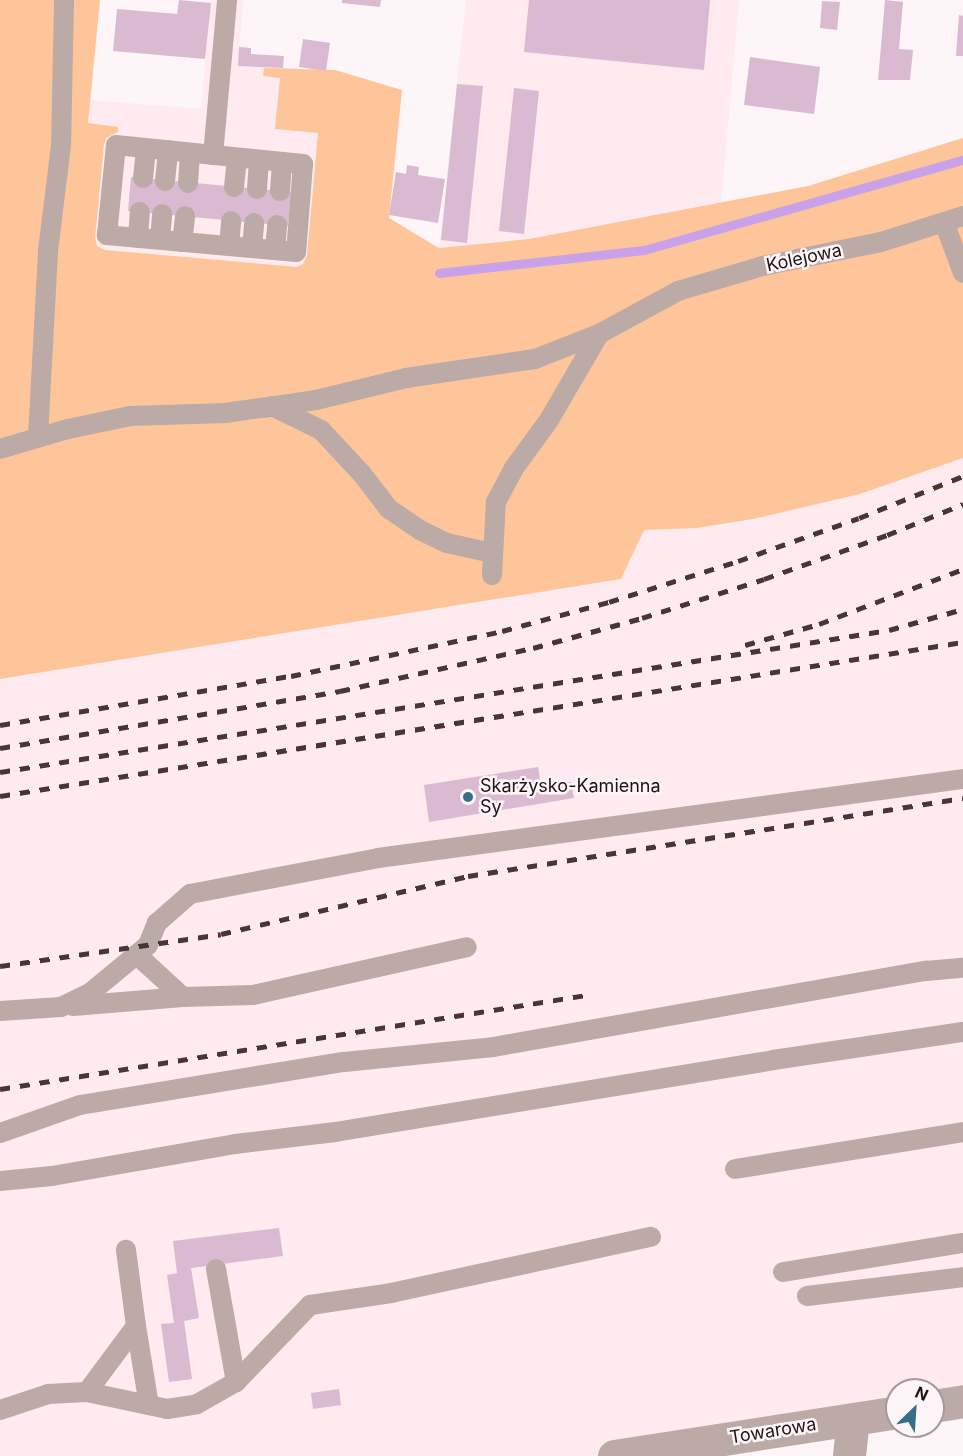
<!DOCTYPE html>
<meta charset="utf-8">
<style>
body{margin:0}
#map{position:relative;width:963px;height:1456px;overflow:hidden;background:#fdf5f7;font-family:Inter,sans-serif}
div>[style]{position:absolute}
.built>*{inset:0;background:#feeaef}
.green>*{inset:0;background:#fec59b}
.stream>*{height:9px;margin:-4.5px;padding:0 4.5px;transform-origin:4.5px;border-radius:4.5px;background:#c8a1e9}
.building>*{inset:0;background:#d9bad0}
.service>*{height:20px;margin:-10px;padding:0 10px;transform-origin:10px;border-radius:10px;background:#bbaaa6}
.minor>*{height:33px;margin:-16.5px;padding:0 16.5px;transform-origin:16.5px;border-radius:16.5px;background:#bbaaa6}
.rail>*{height:4.5px;margin-top:-2.25px;transform-origin:0;background:repeating-linear-gradient(90deg,#43373a 0 10px,transparent 0 20px)}
.dots>*{width:16px;height:16px;translate:-50% -50%;box-sizing:border-box;border:3px solid #fdf5f7;border-radius:50%}
span{translate:-50% -50%;white-space:nowrap;text-align:center;line-height:1.15;-webkit-text-stroke:5px #fdf5f7;paint-order:stroke}
.street-label{font-size:18px;color:#1f1215}
.poi-label{font-size:18px;color:#1f1215}
.left{translate:0 -50%;text-align:left}
.north{position:absolute;left:885px;top:1378px;width:60px;height:60px;box-sizing:border-box;background:#fdf5f7;border:2px solid #a49a9d;border-radius:50%;rotate:25deg;font-size:16px;font-weight:700;line-height:24px;text-align:center;color:#1f1215}
.north::after{content:'';display:block;margin:auto;width:21px;height:27px;background:#336f86;clip-path:polygon(50% 0,100% 100%,50% 72%,0 100%)}
</style>
<div id="map">
<div class="built">
<div style="clip-path:polygon(211px 0,243px 0,238px 66px,335px 70px,314px 291px,76px 256px,90px 100px,201px 109px)"></div>
<div style="clip-path:polygon(466px 0,739px 0,721px 203px,529px 239px,439px 248px)"></div>
<div style="clip-path:polygon(963px 458px,963px 1399px,933px 1390px,897px 1390px,897px 1410px,602px 1456px,0 1456px,0 679px,621px 579px,644px 530px,697px 528px,753px 519px,860px 494px)"></div>
</div>
<div class="green">
<div style="clip-path:polygon(0 0,100px 0,88px 123px,118px 127px,118px 132px,106px 138px,104px 145px,95px 238px,97px 246px,105px 250px,297px 267px,303px 264px,307px 255px,318px 133px,275px 129px,280px 78px,263px 76px,264px 68px,335px 70px,402px 90px,389px 218px,439px 248px,529px 239px,808px 186px,963px 138px,963px 458px,860px 494px,753px 519px,697px 528px,644px 530px,621px 579px,0 679px)"></div>
</div>
<div class="stream">
<div style="left:439px;top:273px;width:206px;rotate:-6.4deg"></div>
<div style="left:644px;top:250px;width:331px;rotate:-15.8deg"></div>
</div>
<div class="building">
<div style="clip-path:polygon(179px 0,211px 3px,205px 59px,113px 51px,117px 9px,177px 14px)"></div>
<div style="clip-path:polygon(342px 0,381px 0,380px 7px,342px 3px)"></div>
<div style="clip-path:polygon(529px 0,710px 0,704px 70px,524px 52px)"></div>
<div style="clip-path:polygon(885px 0,903px 2px,899px 49px,913px 50px,910px 80px,878px 80px)"></div>
<div style="clip-path:polygon(822px 1px,840px 2px,837px 30px,820px 28px)"></div>
<div style="clip-path:polygon(959px 15px,963px 16px,963px 56px,956px 56px)"></div>
<div style="clip-path:polygon(303px 39px,330px 43px,326px 71px,299px 67px)"></div>
<div style="clip-path:polygon(239px 47px,251px 48px,251px 54px,284px 56px,283px 68px,238px 66px)"></div>
<div style="clip-path:polygon(750px 57px,820px 67px,814px 114px,744px 105px)"></div>
<div style="clip-path:polygon(457px 84px,483px 86px,467px 243px,441px 240px)"></div>
<div style="clip-path:polygon(514px 88px,539px 91px,524px 234px,499px 231px)"></div>
<div style="clip-path:polygon(407px 165px,419px 167px,418px 175px,445px 179px,438px 223px,389px 215px,396px 172px,406px 174px)"></div>
<div style="clip-path:polygon(131px 177px,291px 192px,288px 226px,128px 211px)"></div>
<div style="clip-path:polygon(538px 767px,541px 786px,571px 782px,574px 798px,429px 822px,424px 785px)"></div>
<div style="clip-path:polygon(279px 1228px,283px 1256px,191px 1268px,199px 1318px,184px 1321px,192px 1379px,169px 1382px,161px 1324px,174px 1323px,167px 1275px,177px 1273px,173px 1241px)"></div>
<div style="clip-path:polygon(339px 1389px,341px 1405px,313px 1409px,311px 1393px)"></div>
</div>
<div class="service">
<div style="left:116px;top:145px;width:188px;rotate:5.8deg"></div>
<div style="left:303px;top:164px;width:88px;rotate:94.5deg"></div>
<div style="left:296px;top:252px;width:190px;rotate:-174.9deg"></div>
<div style="left:107px;top:235px;width:90px;rotate:-84.3deg"></div>
<div style="left:213px;top:155px;width:156px;rotate:-84.8deg"></div>
<div style="left:143px;top:178px;width:30px;rotate:-84deg"></div>
<div style="left:165px;top:181px;width:31px;rotate:-84deg"></div>
<div style="left:188px;top:183px;width:30px;rotate:-86deg"></div>
<div style="left:234px;top:187px;width:29px;rotate:-84deg"></div>
<div style="left:257px;top:189px;width:29px;rotate:-86deg"></div>
<div style="left:280px;top:191px;width:29px;rotate:-86deg"></div>
<div style="left:944px;top:222px;width:54px;rotate:69.6deg"></div>
<div style="left:138px;top:238px;width:26px;rotate:-86deg"></div>
<div style="left:160px;top:239px;width:25px;rotate:-85deg"></div>
<div style="left:182px;top:242px;width:26px;rotate:-83deg"></div>
<div style="left:229px;top:246px;width:25px;rotate:-85deg"></div>
<div style="left:252px;top:248px;width:25px;rotate:-85deg"></div>
<div style="left:275px;top:250px;width:25px;rotate:-85deg"></div>
<div style="left:272px;top:406px;width:55px;rotate:26.1deg"></div>
<div style="left:321px;top:430px;width:60px;rotate:47deg"></div>
<div style="left:362px;top:474px;width:44px;rotate:52.4deg"></div>
<div style="left:389px;top:509px;width:37px;rotate:34deg"></div>
<div style="left:420px;top:530px;width:30px;rotate:26deg"></div>
<div style="left:447px;top:543px;width:46px;rotate:12.5deg"></div>
<div style="left:38px;top:437px;width:186px;rotate:-86.9deg"></div>
<div style="left:48px;top:251px;width:107px;rotate:-83deg"></div>
<div style="left:61px;top:145px;width:145px;rotate:-88.8deg"></div>
<div style="left:0;top:449px;width:71px;rotate:-16.4deg"></div>
<div style="left:68px;top:429px;width:63px;rotate:-11.8deg"></div>
<div style="left:130px;top:416px;width:95px;rotate:-1.8deg"></div>
<div style="left:225px;top:413px;width:37px;rotate:-8deg"></div>
<div style="left:262px;top:408px;width:55px;rotate:-8.4deg"></div>
<div style="left:316px;top:400px;width:93px;rotate:-13.7deg"></div>
<div style="left:406px;top:378px;width:130px;rotate:-8.4deg"></div>
<div style="left:535px;top:359px;width:69px;rotate:-21.3deg"></div>
<div style="left:599px;top:334px;width:90px;rotate:-28.6deg"></div>
<div style="left:678px;top:291px;width:89px;rotate:-16.4deg"></div>
<div style="left:763px;top:266px;width:120px;rotate:-11.5deg"></div>
<div style="left:881px;top:242px;width:86px;rotate:-17.6deg"></div>
<div style="left:492px;top:575px;width:73px;rotate:-86.9deg"></div>
<div style="left:496px;top:502px;width:38px;rotate:-62deg"></div>
<div style="left:514px;top:468px;width:59px;rotate:-53.9deg"></div>
<div style="left:549px;top:420px;width:99px;rotate:-59.8deg"></div>
<div style="left:137px;top:955px;width:62px;rotate:42.4deg"></div>
<div style="left:73px;top:1006px;width:110px;rotate:-4.7deg"></div>
<div style="left:183px;top:997px;width:70px;rotate:-1.6deg"></div>
<div style="left:253px;top:995px;width:219px;rotate:-12.6deg"></div>
<div style="left:0;top:1011px;width:61px;rotate:-3.8deg"></div>
<div style="left:61px;top:1007px;width:32px;rotate:-26deg"></div>
<div style="left:90px;top:993px;width:75px;rotate:-39.6deg"></div>
<div style="left:148px;top:945px;width:24px;rotate:-68deg"></div>
<div style="left:157px;top:923px;width:44px;rotate:-41.3deg"></div>
<div style="left:190px;top:894px;width:191px;rotate:-10.8deg"></div>
<div style="left:378px;top:858px;width:590px;rotate:-7.69deg"></div>
<div style="left:0;top:1133px;width:85px;rotate:-19.3deg"></div>
<div style="left:80px;top:1105px;width:267px;rotate:-9.3deg"></div>
<div style="left:344px;top:1062px;width:150px;rotate:-5.7deg"></div>
<div style="left:493px;top:1047px;width:440px;rotate:-10deg"></div>
<div style="left:926px;top:971px;width:37px;rotate:-5deg"></div>
<div style="left:735px;top:1169px;width:231px;rotate:-9.2deg"></div>
<div style="left:0;top:1181px;width:52px;rotate:-5.5deg"></div>
<div style="left:52px;top:1176px;width:186px;rotate:-9.9deg"></div>
<div style="left:235px;top:1144px;width:101px;rotate:-6.8deg"></div>
<div style="left:335px;top:1132px;width:444px;rotate:-9.3deg"></div>
<div style="left:773px;top:1060px;width:192px;rotate:-8.4deg"></div>
<div style="left:216px;top:1269px;width:115px;rotate:80deg"></div>
<div style="left:783px;top:1272px;width:182px;rotate:-9.2deg"></div>
<div style="left:807px;top:1296px;width:157px;rotate:-6.9deg"></div>
<div style="left:136px;top:1326px;width:80px;rotate:80.7deg"></div>
<div style="left:87px;top:1392px;width:82px;rotate:-53.4deg"></div>
<div style="left:136px;top:1326px;width:77px;rotate:-97.5deg"></div>
<div style="left:0;top:1410px;width:51px;rotate:-18.4deg"></div>
<div style="left:48px;top:1394px;width:39px;rotate:-3deg"></div>
<div style="left:87px;top:1392px;width:82px;rotate:12deg"></div>
<div style="left:167px;top:1409px;width:30px;rotate:-9deg"></div>
<div style="left:197px;top:1404px;width:45px;rotate:-29.4deg"></div>
<div style="left:236px;top:1382px;width:107px;rotate:-46.1deg"></div>
<div style="left:310px;top:1305px;width:82px;rotate:-8.4deg"></div>
<div style="left:391px;top:1293px;width:266px;rotate:-12.2deg"></div>
</div>
<div class="minor">
<div style="left:933px;top:1406px;width:30px;rotate:-9deg"></div>
<div style="left:614px;top:1456px;width:286px;rotate:-8.8deg"></div>
<div style="left:849px;top:1456px;width:37px;rotate:-84deg"></div>
</div>
<div class="rail">
<div style="left:745px;top:645px;width:77px;rotate:-15.8deg"></div>
<div style="left:819px;top:624px;width:154px;rotate:-20.9deg"></div>
<div style="left:0;top:725px;width:295px;rotate:-9.6deg"></div>
<div style="left:291px;top:676px;width:216px;rotate:-12deg"></div>
<div style="left:502px;top:631px;width:111px;rotate:-15.2deg"></div>
<div style="left:609px;top:602px;width:135px;rotate:-17.6deg"></div>
<div style="left:738px;top:561px;width:128px;rotate:-19.6deg"></div>
<div style="left:859px;top:518px;width:112px;rotate:-22deg"></div>
<div style="left:0;top:748px;width:345px;rotate:-9.5deg"></div>
<div style="left:340px;top:691px;width:198px;rotate:-12.6deg"></div>
<div style="left:533px;top:648px;width:113px;rotate:-15.4deg"></div>
<div style="left:642px;top:618px;width:128px;rotate:-17.7deg"></div>
<div style="left:764px;top:579px;width:131px;rotate:-19.7deg"></div>
<div style="left:887px;top:535px;width:82px;rotate:-22.2deg"></div>
<div style="left:0;top:772px;width:900px;rotate:-9.08deg"></div>
<div style="left:889px;top:630px;width:77px;rotate:-15.8deg"></div>
<div style="left:0;top:796px;width:975px;rotate:-9.09deg"></div>
<div style="left:0;top:966px;width:223px;rotate:-8.2deg"></div>
<div style="left:221px;top:934px;width:254px;rotate:-13.2deg"></div>
<div style="left:468px;top:876px;width:501px;rotate:-8.95deg"></div>
<div style="left:0;top:1089px;width:593px;rotate:-9.11deg"></div>
</div>
<div class="dots">
<div style="left:468px;top:797px;background:#336f86"></div>
</div>
<div class="street-label">
<span style="left:804px;top:258px;rotate:-12deg">Kolejowa</span>
<span style="left:773px;top:1431px;rotate:-9deg">Towarowa</span>
</div>
<div class="poi-label">
<span class="left" style="left:480px;top:797px">Skarżysko-Kamienna<br>Sy</span>
</div>
<div class="north">N</div>
</div>
